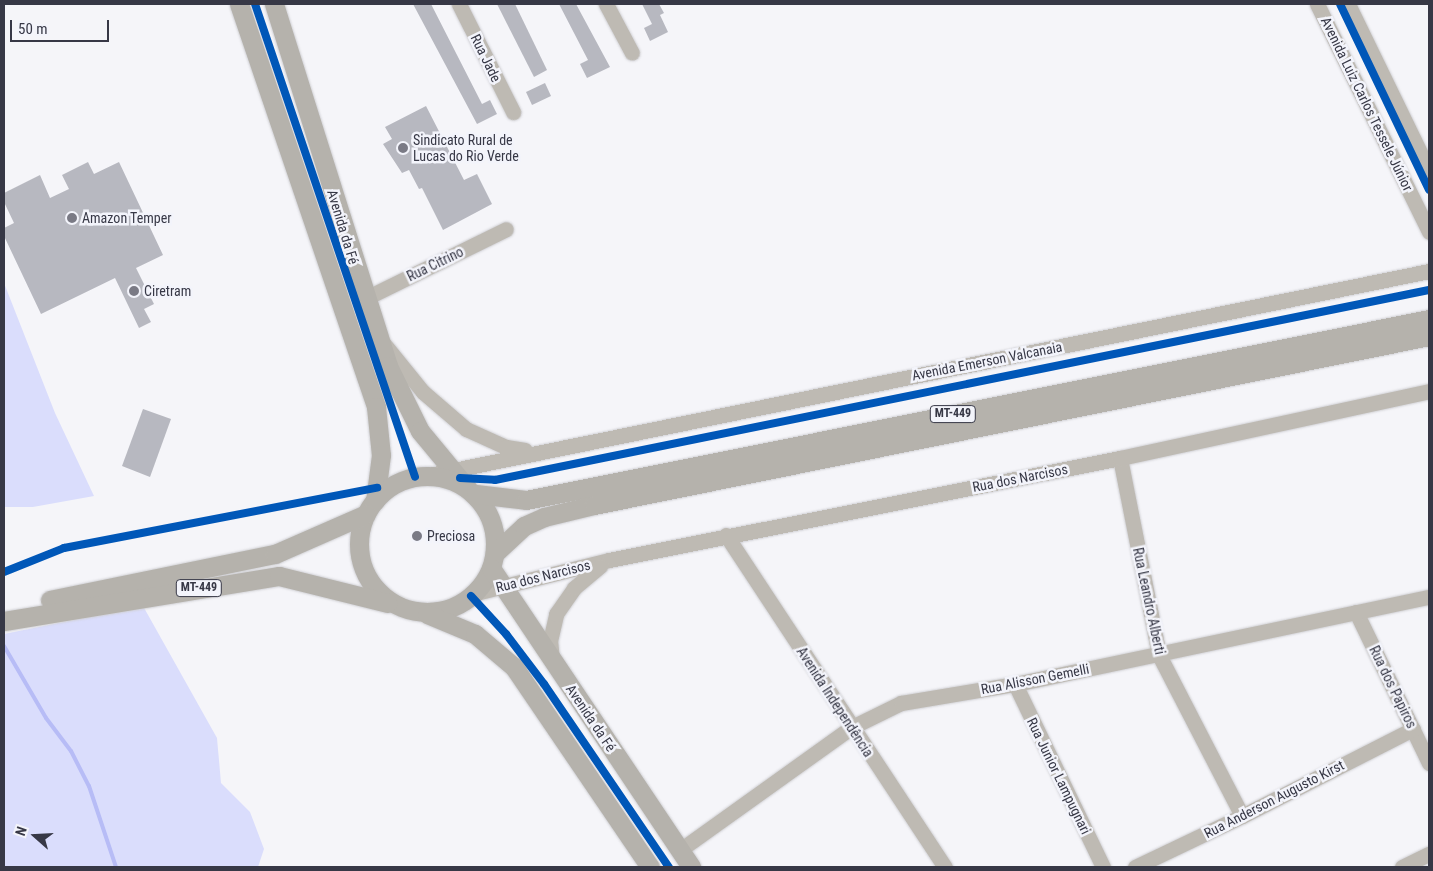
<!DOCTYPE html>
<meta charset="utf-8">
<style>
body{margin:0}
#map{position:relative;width:1433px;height:871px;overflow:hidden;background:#f5f5f9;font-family:"Roboto Condensed",sans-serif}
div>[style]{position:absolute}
.green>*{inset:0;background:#daddfc}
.stream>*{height:4px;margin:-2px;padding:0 2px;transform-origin:2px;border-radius:2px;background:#b7bcf6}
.building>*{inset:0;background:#b7b8c0}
.roads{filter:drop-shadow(0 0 1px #d0d0d4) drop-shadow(0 0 1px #d0d0d4)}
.minor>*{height:15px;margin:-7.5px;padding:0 7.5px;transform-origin:7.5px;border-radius:7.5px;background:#bebab3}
.major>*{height:19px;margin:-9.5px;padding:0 9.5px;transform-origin:9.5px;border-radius:9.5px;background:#b5b2ac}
.major>.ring{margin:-9.5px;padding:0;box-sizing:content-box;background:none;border:19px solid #b5b2ac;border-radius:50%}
.cycleway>*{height:8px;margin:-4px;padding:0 4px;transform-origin:4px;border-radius:4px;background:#0057b8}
.dots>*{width:14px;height:14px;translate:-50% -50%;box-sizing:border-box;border:2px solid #f3f4fb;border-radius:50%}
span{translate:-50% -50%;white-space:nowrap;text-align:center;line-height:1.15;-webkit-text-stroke:5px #f3f4fb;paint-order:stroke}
.shield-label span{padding:1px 4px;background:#f3f4fb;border:1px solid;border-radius:4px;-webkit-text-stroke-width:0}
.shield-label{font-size:12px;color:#373846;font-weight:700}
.street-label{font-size:14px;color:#373846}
.poi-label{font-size:14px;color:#373846}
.left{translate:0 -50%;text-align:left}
.frame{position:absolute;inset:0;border:5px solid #373846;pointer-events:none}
.north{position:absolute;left:10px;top:811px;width:50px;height:50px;-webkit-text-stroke:4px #f3f4fb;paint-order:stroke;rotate:289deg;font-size:14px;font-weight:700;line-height:20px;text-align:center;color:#373846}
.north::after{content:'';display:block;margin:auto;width:18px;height:22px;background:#373846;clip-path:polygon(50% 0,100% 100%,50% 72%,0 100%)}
.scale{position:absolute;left:10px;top:20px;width:99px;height:22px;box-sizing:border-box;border:2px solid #373846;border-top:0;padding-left:6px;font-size:15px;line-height:18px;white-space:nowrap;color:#373846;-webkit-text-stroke:4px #f3f4fb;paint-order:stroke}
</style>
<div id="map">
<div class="green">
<div style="clip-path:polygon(4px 283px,55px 413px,94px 496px,33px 507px,4px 507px)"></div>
<div style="clip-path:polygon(143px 606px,217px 738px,221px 783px,250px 812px,264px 849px,258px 867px,4px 867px,4px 634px)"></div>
</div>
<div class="stream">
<div style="left:4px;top:646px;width:83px;rotate:59.7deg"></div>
<div style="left:46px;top:718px;width:41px;rotate:52.9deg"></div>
<div style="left:71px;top:751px;width:39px;rotate:63deg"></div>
<div style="left:89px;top:786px;width:85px;rotate:71.6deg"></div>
</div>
<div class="building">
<div style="clip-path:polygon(413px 4px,431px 4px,482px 104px,490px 100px,497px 114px,477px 124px)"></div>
<div style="clip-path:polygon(497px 4px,515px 4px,547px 70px,534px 77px)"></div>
<div style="clip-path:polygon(559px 4px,576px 4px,610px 67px,587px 78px,580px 64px,588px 60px)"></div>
<div style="clip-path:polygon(642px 4px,659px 4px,664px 13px,660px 15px,668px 32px,650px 41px,644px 28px,652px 24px)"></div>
<div style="clip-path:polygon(545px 83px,551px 96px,532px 105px,526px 92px)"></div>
<div style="clip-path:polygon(426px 106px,464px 180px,477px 174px,492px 204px,443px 230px,422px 188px,419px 189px,409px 170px,402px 173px,383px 144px,392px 139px,385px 127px)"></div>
<div style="clip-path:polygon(88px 162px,94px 174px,119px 162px,163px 255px,136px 268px,154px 304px,144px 309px,151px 322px,139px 328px,115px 278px,41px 314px,4px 236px,4px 228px,14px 223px,4px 202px,4px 193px,40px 175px,50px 198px,69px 189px,62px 175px)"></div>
<div style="clip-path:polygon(143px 409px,171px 419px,150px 477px,122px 466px)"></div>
</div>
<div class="roads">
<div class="minor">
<div style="left:459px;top:4px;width:121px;rotate:63.4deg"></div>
<div style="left:606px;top:4px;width:55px;rotate:62deg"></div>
<div style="left:1317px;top:4px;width:254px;rotate:63.8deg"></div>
<div style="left:1348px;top:4px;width:186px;rotate:64.1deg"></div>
<div style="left:364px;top:299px;width:158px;rotate:-26.2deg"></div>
<div style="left:384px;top:344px;width:62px;rotate:50.9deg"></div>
<div style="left:423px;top:392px;width:57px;rotate:40.7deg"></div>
<div style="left:466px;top:429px;width:44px;rotate:24.2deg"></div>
<div style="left:506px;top:447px;width:19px;rotate:9deg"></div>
<div style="left:1120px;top:458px;width:201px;rotate:78.8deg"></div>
<div style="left:1159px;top:655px;width:181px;rotate:62.7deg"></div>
<div style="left:429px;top:475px;width:1021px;rotate:-11.53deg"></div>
<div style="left:726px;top:535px;width:398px;rotate:56.6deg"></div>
<div style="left:476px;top:593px;width:137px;rotate:-13.9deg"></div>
<div style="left:609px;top:560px;width:521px;rotate:-11.29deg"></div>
<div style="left:1120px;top:458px;width:316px;rotate:-12.2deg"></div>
<div style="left:1356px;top:612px;width:168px;rotate:64.2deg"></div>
<div style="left:552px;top:659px;width:18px;rotate:-96deg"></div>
<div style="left:550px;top:641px;width:28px;rotate:-77deg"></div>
<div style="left:556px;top:614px;width:32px;rotate:-55deg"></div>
<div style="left:574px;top:588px;width:34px;rotate:-40deg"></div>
<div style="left:1015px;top:684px;width:203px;rotate:64.3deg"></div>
<div style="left:680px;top:850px;width:211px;rotate:-35.6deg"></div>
<div style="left:852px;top:727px;width:55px;rotate:-26.1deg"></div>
<div style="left:901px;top:703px;width:116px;rotate:-9.5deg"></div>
<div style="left:1015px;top:684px;width:423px;rotate:-11.9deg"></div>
<div style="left:1135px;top:867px;width:119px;rotate:-25.5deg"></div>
<div style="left:1242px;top:816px;width:192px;rotate:-27deg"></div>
<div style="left:1402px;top:867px;width:30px;rotate:-26deg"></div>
</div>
<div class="major">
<div style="left:239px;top:4px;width:426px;rotate:71.2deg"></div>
<div style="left:376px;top:407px;width:48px;rotate:84.1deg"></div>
<div style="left:381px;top:455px;width:46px;rotate:97.4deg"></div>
<div style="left:274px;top:4px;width:380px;rotate:72.5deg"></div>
<div style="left:388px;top:366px;width:72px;rotate:63.8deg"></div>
<div style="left:420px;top:431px;width:75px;rotate:50.4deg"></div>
<div class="ring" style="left:359px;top:476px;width:117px;height:117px"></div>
<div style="left:476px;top:494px;width:50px;rotate:6.8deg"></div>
<div style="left:526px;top:500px;width:921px;rotate:-11.33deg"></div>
<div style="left:495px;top:553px;width:40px;rotate:-43deg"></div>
<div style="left:524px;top:526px;width:22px;rotate:-24deg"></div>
<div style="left:544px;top:517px;width:51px;rotate:-13.5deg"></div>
<div style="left:594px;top:505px;width:852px;rotate:-11.44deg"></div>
<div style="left:491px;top:568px;width:360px;rotate:56.2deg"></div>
<div style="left:50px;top:600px;width:230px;rotate:-11.6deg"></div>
<div style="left:275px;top:554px;width:99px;rotate:-23.7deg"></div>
<div style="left:427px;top:614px;width:52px;rotate:22.6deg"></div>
<div style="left:475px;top:634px;width:51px;rotate:40.2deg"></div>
<div style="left:514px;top:667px;width:242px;rotate:55.8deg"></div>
<div style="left:4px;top:621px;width:279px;rotate:-9.3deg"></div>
<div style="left:279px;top:576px;width:112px;rotate:13.9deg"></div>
</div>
</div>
<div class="cycleway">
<div style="left:255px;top:4px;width:499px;rotate:71.3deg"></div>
<div style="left:1340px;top:4px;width:206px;rotate:64.4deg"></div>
<div style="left:460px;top:478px;width:35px;rotate:3deg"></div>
<div style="left:495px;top:480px;width:953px;rotate:-11.5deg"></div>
<div style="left:4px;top:572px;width:65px;rotate:-21.8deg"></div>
<div style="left:64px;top:548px;width:319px;rotate:-10.9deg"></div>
<div style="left:471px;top:596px;width:52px;rotate:47.4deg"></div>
<div style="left:506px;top:634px;width:63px;rotate:52.8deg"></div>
<div style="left:544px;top:684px;width:222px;rotate:55.7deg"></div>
</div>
<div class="dots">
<div style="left:403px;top:148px;background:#7a7a85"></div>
<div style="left:72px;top:218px;background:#7a7a85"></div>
<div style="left:134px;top:291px;background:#7a7a85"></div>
<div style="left:417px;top:536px;background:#7a7a85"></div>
</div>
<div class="shield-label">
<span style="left:953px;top:414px">MT-449</span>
<span style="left:199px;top:588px">MT-449</span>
</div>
<div class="street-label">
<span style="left:486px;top:58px;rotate:64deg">Rua Jade</span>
<span style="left:1367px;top:104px;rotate:64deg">Avenida Luiz Carlos Tessele Júnior</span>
<span style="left:343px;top:227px;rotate:73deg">Avenida da Fé</span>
<span style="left:435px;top:264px;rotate:-26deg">Rua Citrino</span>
<span style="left:987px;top:361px;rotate:-11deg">Avenida Emerson Valcanaia</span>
<span style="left:1020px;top:478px;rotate:-11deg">Rua dos Narcisos</span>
<span style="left:543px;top:576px;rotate:-14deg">Rua dos Narcisos</span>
<span style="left:1149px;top:601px;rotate:78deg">Rua Leandro Alberti</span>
<span style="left:1035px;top:679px;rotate:-11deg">Rua Alisson Gemelli</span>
<span style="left:1393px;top:687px;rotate:64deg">Rua dos Papiros</span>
<span style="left:835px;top:702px;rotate:57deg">Avenida Independência</span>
<span style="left:591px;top:718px;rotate:56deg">Avenida da Fé</span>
<span style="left:1059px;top:776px;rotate:64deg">Rua Junior Lampugnari</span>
<span style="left:1274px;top:799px;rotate:-27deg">Rua Anderson Augusto Kirst</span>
</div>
<div class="poi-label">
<span class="left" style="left:413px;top:148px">Sindicato Rural de<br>Lucas do Rio Verde</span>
<span class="left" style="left:82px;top:218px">Amazon Temper</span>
<span class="left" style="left:144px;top:291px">Ciretram</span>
<span class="left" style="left:427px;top:536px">Preciosa</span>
</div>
<div class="frame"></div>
<div class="north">N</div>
<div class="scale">50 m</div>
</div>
